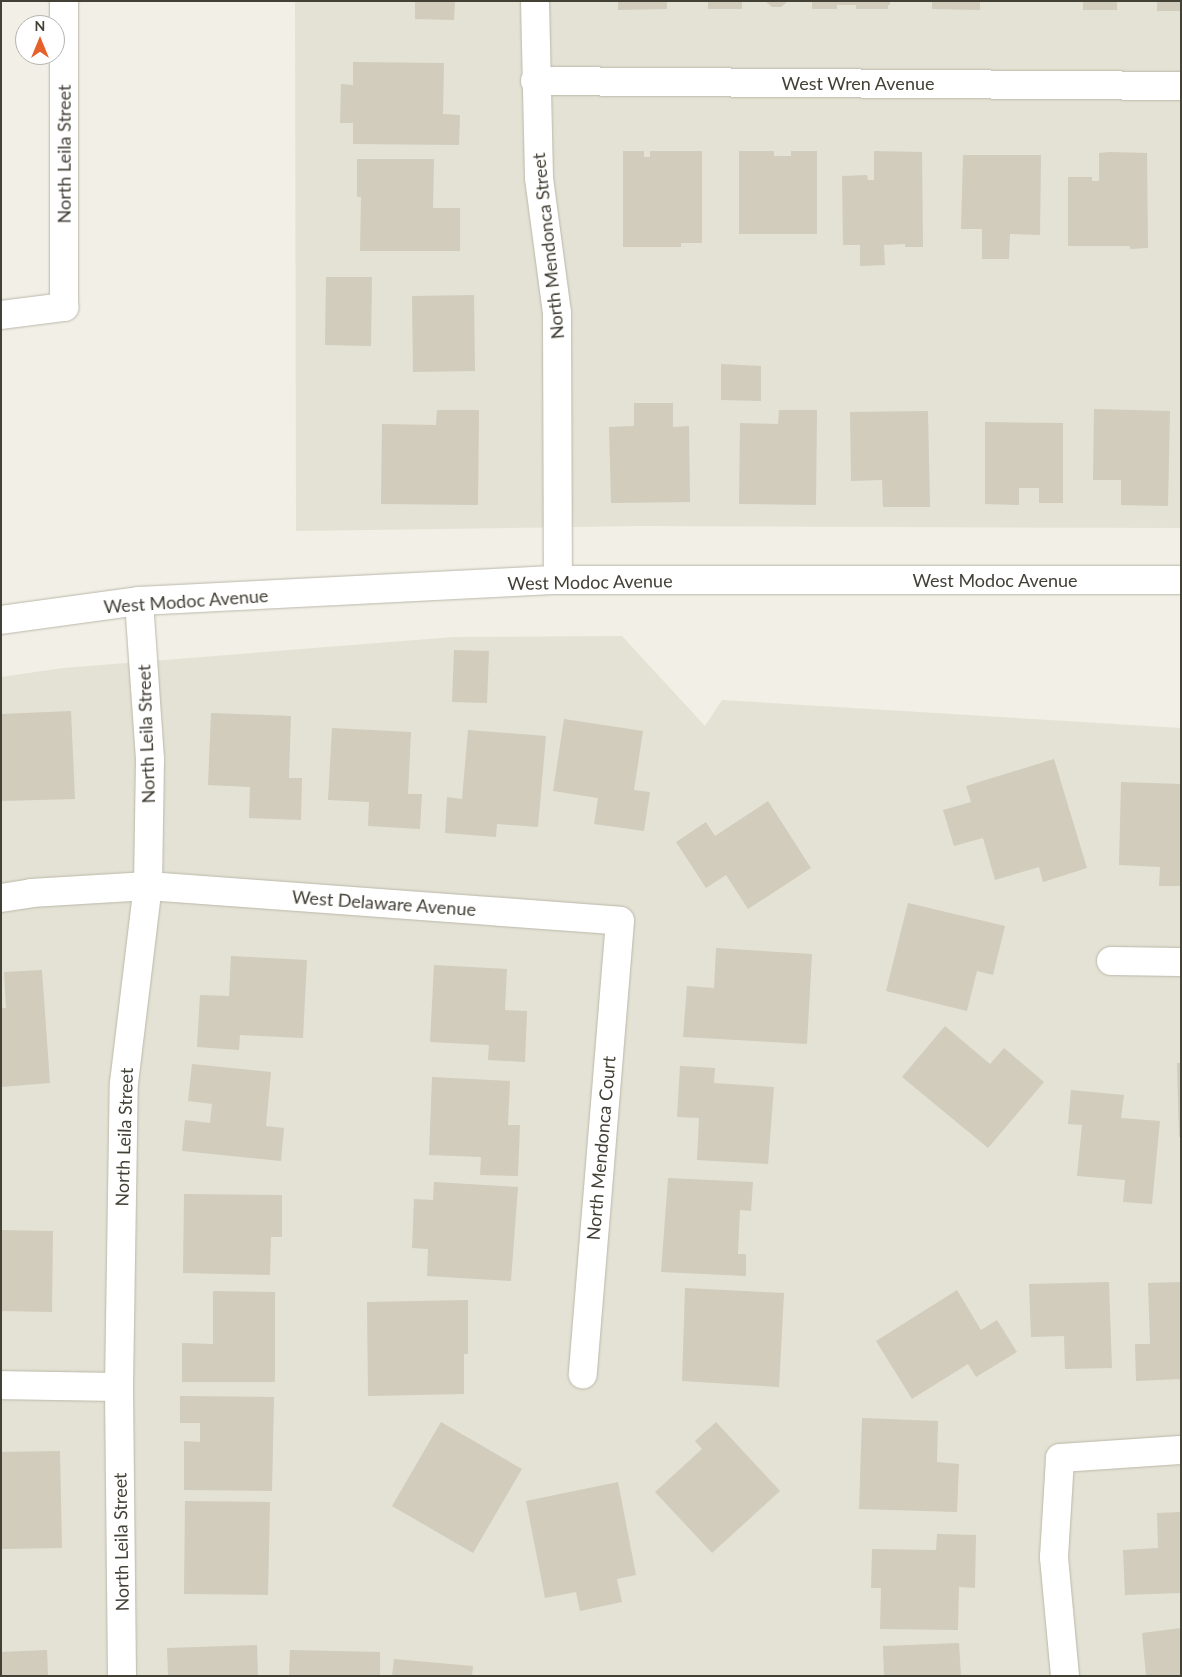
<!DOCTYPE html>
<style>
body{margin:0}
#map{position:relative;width:1182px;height:1677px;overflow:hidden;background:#f1efe6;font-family:Lato,sans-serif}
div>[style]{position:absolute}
.residential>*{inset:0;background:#e4e2d4}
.building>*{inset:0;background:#d1ccbc}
.roads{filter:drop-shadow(0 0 1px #bbb8a9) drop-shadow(0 0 1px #bbb8a9)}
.minor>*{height:28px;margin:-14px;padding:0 14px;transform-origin:14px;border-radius:14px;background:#fff}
span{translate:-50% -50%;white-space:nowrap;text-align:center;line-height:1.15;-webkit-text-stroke:4px #fff;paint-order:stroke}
.street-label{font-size:18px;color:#434036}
.frame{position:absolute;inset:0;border:2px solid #434036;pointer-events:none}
.north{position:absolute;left:15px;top:15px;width:50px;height:50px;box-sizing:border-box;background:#fff;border:1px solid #b4b3af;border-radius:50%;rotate:0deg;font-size:14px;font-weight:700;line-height:20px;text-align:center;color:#434036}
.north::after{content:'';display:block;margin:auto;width:18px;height:22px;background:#e56129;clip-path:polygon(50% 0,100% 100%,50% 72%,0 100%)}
</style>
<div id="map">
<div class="residential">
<div style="clip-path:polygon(295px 1px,1181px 1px,1181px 528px,639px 526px,296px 531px)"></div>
<div style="clip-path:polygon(622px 636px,705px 726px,722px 700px,1181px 728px,1181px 1676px,1px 1676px,1px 677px,63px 668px,454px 637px)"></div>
</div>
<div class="building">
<div style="clip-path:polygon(415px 1px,455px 1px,454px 20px,415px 19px)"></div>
<div style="clip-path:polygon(618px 1px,667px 1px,667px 9px,618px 10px)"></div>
<div style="clip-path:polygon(708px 1px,742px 1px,742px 9px,708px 9px)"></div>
<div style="clip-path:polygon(765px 1px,786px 1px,786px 3px,781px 7px,772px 7px)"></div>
<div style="clip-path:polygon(812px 1px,890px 1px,890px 5px,888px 5px,888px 9px,856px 9px,856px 5px,837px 5px,837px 9px,812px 9px)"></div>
<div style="clip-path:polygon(932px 1px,980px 1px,980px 10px,932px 9px)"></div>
<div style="clip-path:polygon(1083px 1px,1117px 1px,1117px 10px,1083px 10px)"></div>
<div style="clip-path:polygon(1157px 1px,1181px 1px,1181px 11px,1157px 11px)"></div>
<div style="clip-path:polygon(353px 62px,444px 63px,443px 114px,460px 115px,459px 145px,353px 144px,353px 123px,340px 123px,341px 84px,353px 85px)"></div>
<div style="clip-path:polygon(623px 151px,644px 151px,644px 157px,650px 157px,650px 151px,702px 151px,702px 243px,681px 243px,681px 247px,623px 247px)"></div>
<div style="clip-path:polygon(739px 151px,774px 151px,774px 156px,791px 156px,791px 151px,817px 151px,817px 234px,739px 234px)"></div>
<div style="clip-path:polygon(874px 151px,922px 152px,923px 247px,905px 247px,905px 244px,884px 245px,885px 265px,860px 266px,860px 245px,843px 245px,842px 176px,867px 175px,868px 180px,874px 180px)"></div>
<div style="clip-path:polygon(1110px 152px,1147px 153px,1148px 248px,1130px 249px,1130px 246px,1068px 246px,1068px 177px,1092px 177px,1092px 181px,1099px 181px,1099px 153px)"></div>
<div style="clip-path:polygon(963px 155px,1041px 155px,1040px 235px,1010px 234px,1009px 259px,982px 259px,982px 229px,961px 229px)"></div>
<div style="clip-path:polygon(357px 159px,434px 159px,433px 208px,460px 208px,460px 251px,360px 251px,361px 197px,357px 197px)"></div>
<div style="clip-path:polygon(326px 277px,372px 277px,371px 346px,325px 345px)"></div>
<div style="clip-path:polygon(474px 295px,475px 371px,413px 372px,412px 296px)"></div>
<div style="clip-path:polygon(721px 364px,761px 366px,761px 401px,721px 400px)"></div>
<div style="clip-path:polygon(634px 403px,673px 403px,673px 427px,689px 426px,690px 502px,611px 503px,609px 427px,634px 426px)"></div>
<div style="clip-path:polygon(1094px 409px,1170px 411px,1168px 506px,1121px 505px,1121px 480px,1093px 480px)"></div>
<div style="clip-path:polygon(437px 410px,479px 410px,478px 505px,381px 504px,382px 424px,436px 425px)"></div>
<div style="clip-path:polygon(779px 410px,817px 410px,816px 505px,739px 504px,740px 423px,778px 424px)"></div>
<div style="clip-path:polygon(928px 411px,930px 507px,883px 507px,882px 480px,851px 481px,850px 412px)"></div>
<div style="clip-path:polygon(985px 422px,1063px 423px,1063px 503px,1039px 503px,1039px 488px,1019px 488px,1019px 505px,985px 504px)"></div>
<div style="clip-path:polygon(454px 650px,489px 651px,487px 703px,452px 702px)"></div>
<div style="clip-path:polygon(71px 711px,75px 799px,1px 801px,1px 714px)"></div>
<div style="clip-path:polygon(211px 713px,291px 716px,289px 778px,302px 778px,301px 820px,249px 818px,250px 787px,208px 785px)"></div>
<div style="clip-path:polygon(564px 719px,643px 731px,634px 790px,650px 792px,644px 831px,594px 824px,598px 798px,553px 791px)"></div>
<div style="clip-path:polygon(332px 728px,411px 732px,408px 794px,422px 794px,420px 829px,368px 826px,369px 802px,328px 800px)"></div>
<div style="clip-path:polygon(468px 730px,546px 736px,538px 827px,497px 824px,496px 837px,445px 833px,447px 797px,462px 799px)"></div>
<div style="clip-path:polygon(1054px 759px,1087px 868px,1043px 882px,1039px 867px,995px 880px,983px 838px,954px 846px,943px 810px,971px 802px,966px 786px)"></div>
<div style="clip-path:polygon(1121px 782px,1181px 784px,1181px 886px,1159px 886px,1160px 867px,1119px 865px)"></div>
<div style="clip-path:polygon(768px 801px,811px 868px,748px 909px,726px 875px,706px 888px,676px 842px,706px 822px,715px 836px)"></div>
<div style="clip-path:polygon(908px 903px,1005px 926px,993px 975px,977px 971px,967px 1011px,886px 991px)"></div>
<div style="clip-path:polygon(716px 948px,812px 954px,807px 1044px,683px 1037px,687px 986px,714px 988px)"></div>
<div style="clip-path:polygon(231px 956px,307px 960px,303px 1038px,240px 1035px,239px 1050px,197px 1047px,200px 995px,229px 996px)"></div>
<div style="clip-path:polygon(434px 965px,507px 969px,505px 1010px,527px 1011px,525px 1062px,488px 1060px,489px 1045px,430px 1042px)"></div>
<div style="clip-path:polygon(42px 970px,50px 1083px,1px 1087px,1px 1008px,6px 1008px,4px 972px)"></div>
<div style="clip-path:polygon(945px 1026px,990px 1064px,1004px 1048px,1044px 1082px,988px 1148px,902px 1077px)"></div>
<div style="clip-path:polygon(1177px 1063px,1181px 1063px,1181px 1137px,1179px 1137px)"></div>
<div style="clip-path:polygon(192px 1064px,271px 1072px,266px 1126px,284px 1128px,281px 1161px,182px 1151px,185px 1120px,210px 1123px,212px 1104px,188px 1101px)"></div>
<div style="clip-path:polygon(680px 1066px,715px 1068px,714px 1083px,774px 1087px,768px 1164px,697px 1160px,699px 1118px,677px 1117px)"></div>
<div style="clip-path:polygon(432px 1077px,510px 1081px,508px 1125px,520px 1125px,518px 1176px,480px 1175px,481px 1157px,429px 1155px)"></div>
<div style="clip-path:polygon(1071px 1090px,1124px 1095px,1121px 1118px,1160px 1121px,1152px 1204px,1123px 1202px,1125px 1180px,1077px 1176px,1082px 1125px,1068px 1124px)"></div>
<div style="clip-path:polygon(668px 1178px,753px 1182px,751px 1211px,740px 1210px,738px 1254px,746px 1254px,746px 1276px,661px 1272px)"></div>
<div style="clip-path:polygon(434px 1182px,518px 1187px,511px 1281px,427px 1276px,428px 1249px,412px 1248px,414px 1199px,433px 1200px)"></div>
<div style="clip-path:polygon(184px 1194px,282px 1195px,282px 1237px,271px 1237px,270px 1275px,183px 1273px)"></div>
<div style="clip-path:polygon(1px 1230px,53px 1231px,52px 1312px,1px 1311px)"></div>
<div style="clip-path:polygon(1109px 1282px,1112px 1368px,1065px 1369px,1064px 1336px,1031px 1337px,1029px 1284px)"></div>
<div style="clip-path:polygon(1181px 1282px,1181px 1379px,1136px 1381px,1135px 1344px,1150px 1344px,1148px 1283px)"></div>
<div style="clip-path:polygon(685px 1288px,784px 1293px,779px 1387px,682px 1381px)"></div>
<div style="clip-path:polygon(957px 1290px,981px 1330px,997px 1320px,1017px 1352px,976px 1377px,968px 1364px,912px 1399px,876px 1341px)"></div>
<div style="clip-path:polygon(213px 1291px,275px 1292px,275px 1382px,182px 1382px,182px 1343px,213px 1344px)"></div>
<div style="clip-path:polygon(468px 1300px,468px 1354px,464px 1354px,464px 1394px,368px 1396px,367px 1302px)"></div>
<div style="clip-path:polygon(180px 1396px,274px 1397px,272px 1491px,184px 1490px,184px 1441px,200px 1442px,200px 1423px,180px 1423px)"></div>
<div style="clip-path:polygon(862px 1418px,938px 1421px,937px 1462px,959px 1464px,957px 1512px,859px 1509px)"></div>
<div style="clip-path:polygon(441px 1422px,522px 1469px,473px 1553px,392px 1506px)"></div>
<div style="clip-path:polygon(716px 1422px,780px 1491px,712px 1553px,655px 1492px,702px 1449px,695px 1441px)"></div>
<div style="clip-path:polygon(60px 1451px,62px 1548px,1px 1549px,1px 1452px)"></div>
<div style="clip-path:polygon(618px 1482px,636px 1575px,617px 1579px,622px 1602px,580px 1611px,576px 1592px,545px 1598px,526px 1501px)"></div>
<div style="clip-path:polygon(185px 1501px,270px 1502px,268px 1595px,184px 1594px)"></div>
<div style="clip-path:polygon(1181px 1512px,1181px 1593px,1125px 1595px,1123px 1550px,1158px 1548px,1157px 1513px)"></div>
<div style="clip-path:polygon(937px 1534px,976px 1535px,975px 1588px,959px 1587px,958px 1630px,880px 1629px,881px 1588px,871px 1588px,872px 1549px,936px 1550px)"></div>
<div style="clip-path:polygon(1181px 1628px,1181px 1676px,1146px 1676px,1142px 1633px)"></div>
<div style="clip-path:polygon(959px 1643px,961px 1676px,884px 1676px,883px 1646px)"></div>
<div style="clip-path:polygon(257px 1645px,258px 1676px,168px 1676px,167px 1648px)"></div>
<div style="clip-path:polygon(47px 1650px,48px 1676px,1px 1676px,1px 1652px)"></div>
<div style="clip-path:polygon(290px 1650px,380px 1652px,380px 1676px,289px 1676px)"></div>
<div style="clip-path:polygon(394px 1659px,473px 1666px,472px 1676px,392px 1676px)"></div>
</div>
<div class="roads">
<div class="minor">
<div style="left:535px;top:1px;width:177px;rotate:88.7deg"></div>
<div style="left:539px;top:178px;width:136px;rotate:82.4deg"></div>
<div style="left:557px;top:313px;width:267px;rotate:89.8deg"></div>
<div style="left:535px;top:81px;width:646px;rotate:0.44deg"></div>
<div style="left:1px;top:315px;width:64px;rotate:-7.2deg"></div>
<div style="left:64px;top:307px;width:306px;rotate:-90deg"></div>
<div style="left:1px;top:620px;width:139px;rotate:-7.8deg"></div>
<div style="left:139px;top:601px;width:420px;rotate:-2.9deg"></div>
<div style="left:558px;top:580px;width:623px"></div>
<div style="left:1px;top:898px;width:30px;rotate:-9deg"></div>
<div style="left:31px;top:893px;width:117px;rotate:-3.4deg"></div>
<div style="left:148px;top:886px;width:473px;rotate:4.2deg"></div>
<div style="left:620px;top:921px;width:455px;rotate:94.7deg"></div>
<div style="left:1111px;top:961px;width:70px;rotate:0.8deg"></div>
<div style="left:1px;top:1385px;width:118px;rotate:1deg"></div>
<div style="left:122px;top:1676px;width:289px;rotate:-90.6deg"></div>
<div style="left:119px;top:1387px;width:304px;rotate:-89.1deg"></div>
<div style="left:124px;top:1083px;width:198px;rotate:-83.1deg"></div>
<div style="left:148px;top:886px;width:127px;rotate:-89.1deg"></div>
<div style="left:150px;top:759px;width:158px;rotate:-94deg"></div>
<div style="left:1065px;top:1676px;width:120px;rotate:-95.3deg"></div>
<div style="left:1054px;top:1557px;width:99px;rotate:-86.5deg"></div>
<div style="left:1060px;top:1458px;width:121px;rotate:-3.8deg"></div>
</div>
</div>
<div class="street-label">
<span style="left:858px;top:83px">West Wren Avenue</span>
<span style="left:64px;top:154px;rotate:-90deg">North Leila Street</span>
<span style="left:548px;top:246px;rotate:-96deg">North Mendonca Street</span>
<span style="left:995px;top:580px">West Modoc Avenue</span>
<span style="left:590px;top:582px;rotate:-1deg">West Modoc Avenue</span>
<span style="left:186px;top:601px;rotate:-4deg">West Modoc Avenue</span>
<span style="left:146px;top:734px;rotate:-92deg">North Leila Street</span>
<span style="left:384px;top:903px;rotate:4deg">West Delaware Avenue</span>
<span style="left:124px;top:1137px;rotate:-88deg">North Leila Street</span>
<span style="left:601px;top:1148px;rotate:-85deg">North Mendonca Court</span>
<span style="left:121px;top:1542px;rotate:-91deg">North Leila Street</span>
</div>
<div class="frame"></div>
<div class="north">N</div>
</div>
